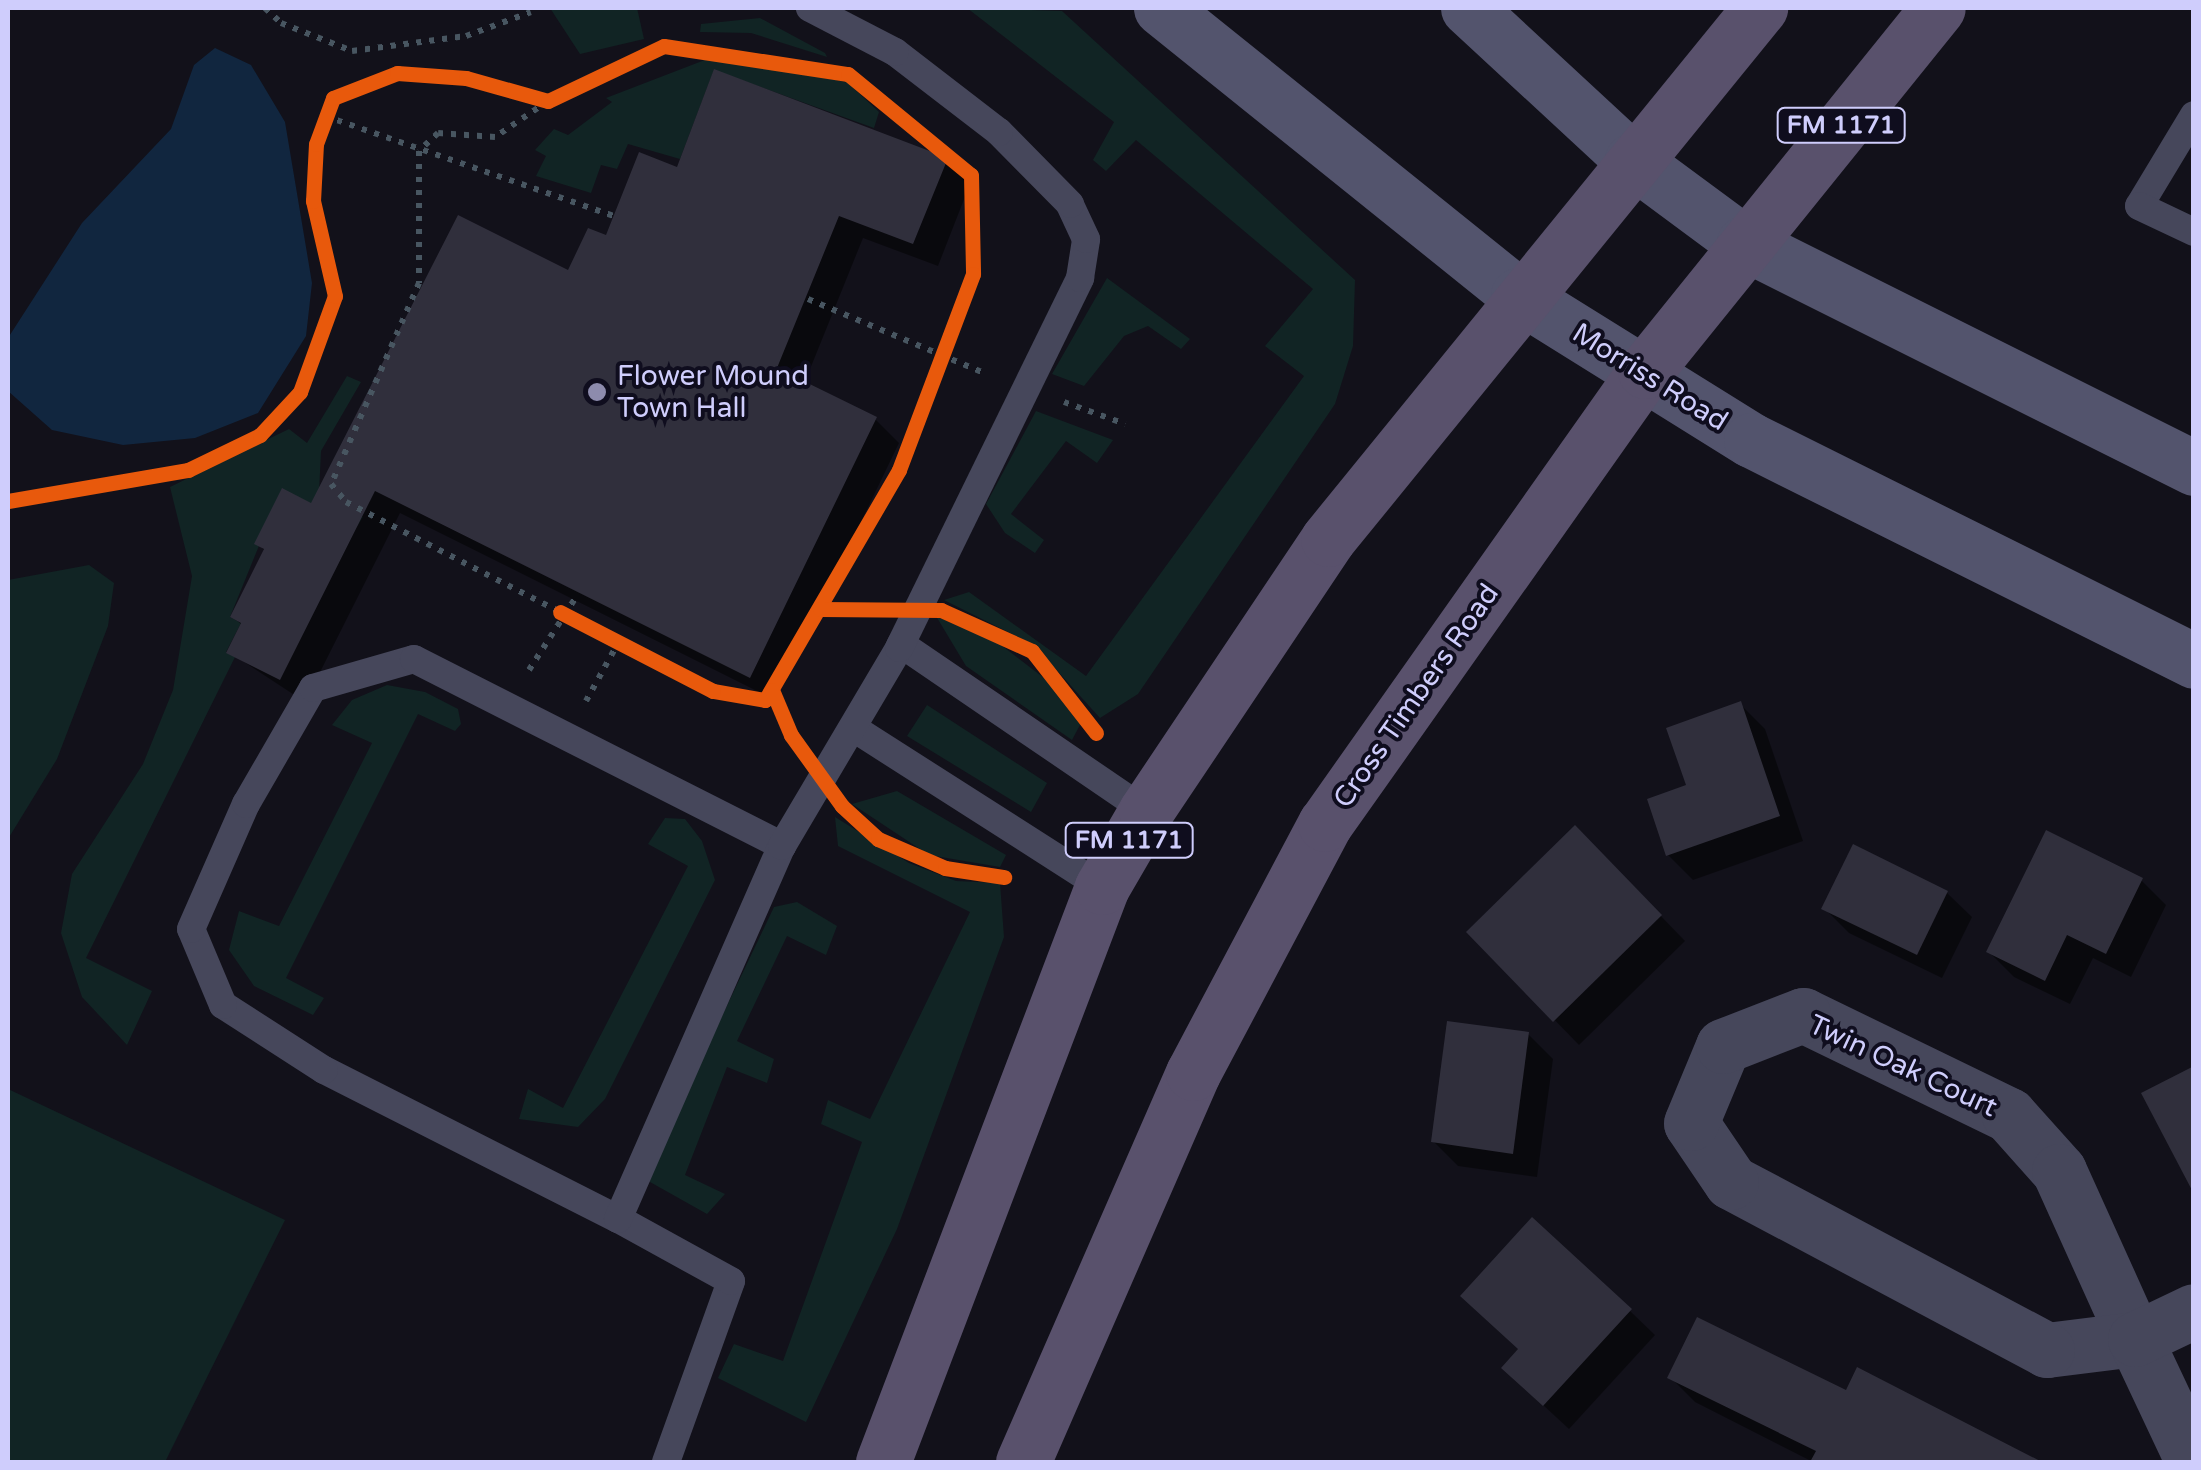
<!DOCTYPE html>
<style>
body{margin:0}
#map{position:relative;width:2201px;height:1470px;overflow:hidden;background:#12111a;font-family:"Varela Round",sans-serif}
div>[style]{position:absolute}
.green>*{inset:0;background:#112424}
.water>*{inset:0;background:#11263f}
.shadow>*{inset:0;background:#0007}
.building>*{inset:0;background:#302f3c}
.path>*{height:6px;margin-top:-3px;transform-origin:0;background:repeating-linear-gradient(90deg,#485661 0 5px,transparent 0 13px)}
.lane>*{height:28px;margin:-14px;padding:0 14px;transform-origin:14px;border-radius:14px;background:#46475b}
.street>*{height:55px;margin:-27.5px;padding:0 27.5px;transform-origin:27.5px;border-radius:27.5px;background:#46475b}
.secondary>*{height:55px;margin:-27.5px;padding:0 27.5px;transform-origin:27.5px;border-radius:27.5px;background:#53546d}
.primary>*{height:55px;margin:-27.5px;padding:0 27.5px;transform-origin:27.5px;border-radius:27.5px;background:#59516c}
.cycleway>*{height:15px;margin:-7.5px;padding:0 7.5px;transform-origin:7.5px;border-radius:7.5px;background:#e8590c}
.dots>*{width:28px;height:28px;translate:-50% -50%;box-sizing:border-box;border:5px solid #0f0d1e;border-radius:50%}
span{translate:-50% -50%;white-space:nowrap;text-align:center;line-height:1.15;-webkit-text-stroke:8px #0f0d1e;paint-order:stroke}
.shield-label span{padding:2px 8px;background:#0f0d1e;border:2px solid;border-radius:8px;-webkit-text-stroke-width:0}
.shield-label{font-size:25px;color:#cfcdfc;font-weight:700}
.poi-label{font-size:28px;color:#cfcdfc}
.left{translate:0 -50%;text-align:left}
.street-label{font-size:28px;color:#cfcdfc}
.frame{position:absolute;inset:0;border:10px solid #cfcdfc;pointer-events:none}
</style>
<div id="map">
<div class="green">
<div style="clip-path:polygon(550px 8px,637px 8px,644px 39px,580px 54px)"></div>
<div style="clip-path:polygon(967px 8px,1062px 11px,1355px 280px,1353px 346px,1335px 404px,1138px 694px,1100px 718px,1034px 645px,944px 600px,969px 592px,1086px 676px,1304px 376px,1265px 346px,1313px 289px,1136px 140px,1106px 171px,1093px 160px,1114px 122px)"></div>
<div style="clip-path:polygon(760px 18px,825px 53px,827px 57px,751px 33px,700px 32px,701px 24px)"></div>
<div style="clip-path:polygon(710px 58px,847px 82px,879px 112px,874px 128px,714px 70px,680px 159px,628px 144px,617px 169px,601px 165px,591px 193px,536px 176px,546px 156px,535px 150px,554px 129px,568px 135px,612px 102px,606px 98px)"></div>
<div style="clip-path:polygon(1107px 278px,1190px 339px,1181px 349px,1148px 326px,1124px 336px,1084px 386px,1052px 374px)"></div>
<div style="clip-path:polygon(347px 376px,361px 382px,321px 451px,319px 493px,363px 517px,357px 527px,282px 489px,230px 617px,241px 623px,226px 652px,235px 657px,86px 958px,152px 991px,127px 1045px,82px 997px,61px 933px,72px 874px,143px 764px,173px 690px,192px 576px,170px 487px,289px 429px,307px 443px)"></div>
<div style="clip-path:polygon(1036px 411px,1113px 440px,1097px 463px,1066px 441px,1011px 514px,1044px 540px,1035px 553px,1005px 533px,986px 504px)"></div>
<div style="clip-path:polygon(89px 565px,114px 583px,108px 626px,57px 759px,8px 839px,8px 580px)"></div>
<div style="clip-path:polygon(936px 616px,1001px 645px,1057px 688px,1081px 723px,1072px 740px,966px 666px)"></div>
<div style="clip-path:polygon(387px 685px,425px 692px,458px 709px,461px 724px,455px 731px,418px 714px,286px 978px,324px 998px,313px 1015px,254px 986px,229px 950px,239px 911px,279px 926px,372px 743px,332px 725px,352px 700px)"></div>
<div style="clip-path:polygon(927px 705px,1047px 783px,1031px 812px,907px 736px)"></div>
<div style="clip-path:polygon(897px 791px,1006px 855px,1000px 867px,929px 855px,852px 804px)"></div>
<div style="clip-path:polygon(835px 817px,909px 863px,956px 881px,1000px 883px,1004px 937px,897px 1229px,806px 1422px,718px 1378px,734px 1344px,783px 1361px,862px 1142px,821px 1124px,828px 1100px,870px 1119px,970px 912px,838px 846px)"></div>
<div style="clip-path:polygon(665px 818px,685px 819px,702px 841px,715px 880px,605px 1099px,578px 1127px,519px 1119px,528px 1089px,563px 1108px,688px 866px,648px 844px)"></div>
<div style="clip-path:polygon(797px 902px,837px 926px,826px 955px,787px 936px,737px 1041px,774px 1059px,767px 1083px,727px 1067px,685px 1175px,725px 1194px,707px 1214px,650px 1182px,649px 1169px,774px 907px)"></div>
<div style="clip-path:polygon(8px 1089px,285px 1220px,165px 1462px,8px 1462px)"></div>
</div>
<div class="water">
<div style="clip-path:polygon(215px 48px,251px 65px,285px 122px,312px 283px,306px 336px,258px 413px,195px 438px,123px 445px,52px 430px,8px 391px,8px 338px,82px 223px,171px 129px,194px 65px)"></div>
</div>
<div class="shadow">
<div style="clip-path:polygon(946px 160px,970px 184px,938px 266px,863px 238px,804px 384px,875px 419px,899px 443px,775px 700px,400px 513px,305px 702px,229px 652px,243px 626px,233px 617px,266px 552px,257px 543px,312px 506px,679px 171px)"></div>
<div style="clip-path:polygon(1740px 704px,1765px 729px,1803px 841px,1693px 880px,1668px 855px,1689px 786px)"></div>
<div style="clip-path:polygon(1600px 853px,1685px 941px,1579px 1045px,1469px 932px)"></div>
<div style="clip-path:polygon(2141px 880px,2166px 905px,2131px 977px,2093px 958px,2070px 1004px,2014px 977px,1989px 952px)"></div>
<div style="clip-path:polygon(1947px 893px,1972px 917px,1942px 978px,1849px 933px,1824px 908px)"></div>
<div style="clip-path:polygon(1528px 1034px,1553px 1059px,1537px 1177px,1458px 1166px,1433px 1141px)"></div>
<div style="clip-path:polygon(1630px 1311px,1655px 1335px,1569px 1429px,1529px 1392px)"></div>
<div style="clip-path:polygon(1858px 1371px,2039px 1462px,1813px 1462px,1695px 1402px,1670px 1377px,1847px 1393px)"></div>
</div>
<div class="building">
<div style="clip-path:polygon(714px 69px,948px 158px,913px 244px,839px 216px,777px 368px,877px 417px,750px 678px,375px 491px,280px 680px,226px 653px,241px 623px,230px 617px,264px 549px,254px 544px,282px 488px,311px 503px,458px 215px,568px 270px,588px 228px,606px 235px,639px 152px,677px 167px)"></div>
<div style="clip-path:polygon(1741px 701px,1780px 816px,1666px 856px,1647px 799px,1686px 785px,1666px 728px)"></div>
<div style="clip-path:polygon(1575px 825px,1662px 915px,1553px 1022px,1466px 932px)"></div>
<div style="clip-path:polygon(2046px 830px,2143px 878px,2106px 954px,2067px 935px,2045px 981px,1986px 952px)"></div>
<div style="clip-path:polygon(1853px 844px,1948px 891px,1917px 955px,1821px 909px)"></div>
<div style="clip-path:polygon(1447px 1021px,1529px 1032px,1513px 1154px,1431px 1142px)"></div>
<div style="clip-path:polygon(2194px 1066px,2194px 1194px,2141px 1093px)"></div>
<div style="clip-path:polygon(1532px 1217px,1632px 1309px,1543px 1406px,1501px 1368px,1518px 1349px,1460px 1296px)"></div>
<div style="clip-path:polygon(1697px 1317px,1846px 1390px,1857px 1367px,2042px 1462px,1810px 1462px,1816px 1451px,1667px 1378px)"></div>
</div>
<div class="path">
<div style="left:265px;top:8px;width:22px;rotate:43deg"></div>
<div style="left:281px;top:23px;width:76px;rotate:21.5deg"></div>
<div style="left:352px;top:51px;width:115px;rotate:-7.5deg"></div>
<div style="left:466px;top:36px;width:69px;rotate:-20.3deg"></div>
<div style="left:548px;top:101px;width:64px;rotate:145.8deg"></div>
<div style="left:495px;top:137px;width:57px;rotate:-176deg"></div>
<div style="left:438px;top:133px;width:26px;rotate:137deg"></div>
<div style="left:419px;top:151px;width:132px;rotate:90deg"></div>
<div style="left:419px;top:283px;width:219px;rotate:113.6deg"></div>
<div style="left:331px;top:484px;width:23px;rotate:50deg"></div>
<div style="left:346px;top:502px;width:241px;rotate:27.2deg"></div>
<div style="left:325px;top:116px;width:306px;rotate:19.1deg"></div>
<div style="left:808px;top:299px;width:193px;rotate:22.8deg"></div>
<div style="left:1064px;top:402px;width:65px;rotate:19.8deg"></div>
<div style="left:529px;top:670px;width:90px;rotate:-57.2deg"></div>
<div style="left:586px;top:701px;width:66px;rotate:-61.1deg"></div>
</div>
<div class="lane">
<div style="left:2194px;top:115px;width:106px;rotate:121.1deg"></div>
<div style="left:2139px;top:206px;width:61px;rotate:25.3deg"></div>
<div style="left:901px;top:644px;width:297px;rotate:34.3deg"></div>
<div style="left:855px;top:729px;width:293px;rotate:32.6deg"></div>
<div style="left:618px;top:1219px;width:330px;rotate:-153.1deg"></div>
<div style="left:324px;top:1070px;width:120px;rotate:-147.2deg"></div>
<div style="left:223px;top:1005px;width:82px;rotate:-112.8deg"></div>
<div style="left:191px;top:929px;width:137px;rotate:-66.3deg"></div>
<div style="left:246px;top:804px;width:134px;rotate:-60deg"></div>
<div style="left:313px;top:688px;width:105px;rotate:-16deg"></div>
<div style="left:414px;top:659px;width:413px;rotate:26.9deg"></div>
<div style="left:666px;top:1462px;width:192px;rotate:-70.2deg"></div>
<div style="left:731px;top:1281px;width:129px;rotate:-151.2deg"></div>
<div style="left:618px;top:1219px;width:407px;rotate:-66.3deg"></div>
<div style="left:782px;top:846px;width:230px;rotate:-59.4deg"></div>
<div style="left:899px;top:648px;width:412px;rotate:-63.9deg"></div>
<div style="left:1080px;top:278px;width:39px;rotate:-81deg"></div>
<div style="left:1086px;top:239px;width:38px;rotate:-115deg"></div>
<div style="left:1070px;top:204px;width:101px;rotate:-134.6deg"></div>
<div style="left:999px;top:132px;width:131px;rotate:-142.4deg"></div>
<div style="left:895px;top:52px;width:96px;rotate:-152.6deg"></div>
</div>
<div class="street">
<div style="left:1803px;top:1015px;width:229px;rotate:25.9deg"></div>
<div style="left:2009px;top:1115px;width:75px;rotate:48.2deg"></div>
<div style="left:2059px;top:1171px;width:184px;rotate:65.7deg"></div>
<div style="left:2135px;top:1339px;width:89px;rotate:172.9deg"></div>
<div style="left:2047px;top:1350px;width:358px;rotate:-152deg"></div>
<div style="left:1731px;top:1182px;width:71px;rotate:-124.1deg"></div>
<div style="left:1691px;top:1123px;width:83px;rotate:-67.4deg"></div>
<div style="left:1723px;top:1046px;width:86px;rotate:-21.2deg"></div>
<div style="left:2193px;top:1462px;width:136px;rotate:-115.2deg"></div>
<div style="left:2135px;top:1339px;width:65px;rotate:-25.4deg"></div>
</div>
<div class="secondary">
<div style="left:1161px;top:8px;width:458px;rotate:38.8deg"></div>
<div style="left:1518px;top:295px;width:274px;rotate:31.9deg"></div>
<div style="left:1751px;top:440px;width:495px;rotate:26.5deg"></div>
<div style="left:1468px;top:8px;width:224px;rotate:42.8deg"></div>
<div style="left:1632px;top:160px;width:139px;rotate:36.5deg"></div>
<div style="left:1744px;top:243px;width:503px;rotate:26.57deg"></div>
</div>
<div class="primary">
<div style="left:883px;top:1462px;width:615px;rotate:-69.15deg"></div>
<div style="left:1102px;top:887px;width:88px;rotate:-59.9deg"></div>
<div style="left:1146px;top:811px;width:327px;rotate:-56.2deg"></div>
<div style="left:1328px;top:539px;width:685px;rotate:-50.87deg"></div>
<div style="left:1023px;top:1462px;width:425px;rotate:-66.4deg"></div>
<div style="left:1193px;top:1073px;width:282px;rotate:-62.1deg"></div>
<div style="left:1325px;top:824px;width:555px;rotate:-54.76deg"></div>
<div style="left:1645px;top:371px;width:466px;rotate:-51.1deg"></div>
</div>
<div class="cycleway">
<div style="left:8px;top:501px;width:183px;rotate:-9.8deg"></div>
<div style="left:188px;top:470px;width:80px;rotate:-25.9deg"></div>
<div style="left:260px;top:435px;width:59px;rotate:-47.1deg"></div>
<div style="left:300px;top:392px;width:102px;rotate:-70deg"></div>
<div style="left:335px;top:296px;width:98px;rotate:-103deg"></div>
<div style="left:313px;top:201px;width:57px;rotate:-87deg"></div>
<div style="left:316px;top:144px;width:49px;rotate:-69.7deg"></div>
<div style="left:333px;top:98px;width:69px;rotate:-21.3deg"></div>
<div style="left:397px;top:73px;width:69px;rotate:4.1deg"></div>
<div style="left:466px;top:78px;width:85px;rotate:15.7deg"></div>
<div style="left:548px;top:101px;width:128px;rotate:-25.4deg"></div>
<div style="left:664px;top:46px;width:186px;rotate:8.7deg"></div>
<div style="left:848px;top:74px;width:159px;rotate:39.4deg"></div>
<div style="left:971px;top:175px;width:99px;rotate:88.8deg"></div>
<div style="left:973px;top:274px;width:210px;rotate:110.7deg"></div>
<div style="left:899px;top:470px;width:266px;rotate:120.2deg"></div>
<div style="left:765px;top:700px;width:53px;rotate:-170.2deg"></div>
<div style="left:713px;top:691px;width:172px;rotate:-152.7deg"></div>
<div style="left:820px;top:609px;width:121px;rotate:0.5deg"></div>
<div style="left:941px;top:610px;width:100px;rotate:24.3deg"></div>
<div style="left:1032px;top:651px;width:104px;rotate:52deg"></div>
<div style="left:772px;top:690px;width:49px;rotate:67.1deg"></div>
<div style="left:791px;top:735px;width:87px;rotate:54.3deg"></div>
<div style="left:842px;top:806px;width:49px;rotate:42.5deg"></div>
<div style="left:878px;top:839px;width:73px;rotate:23.4deg"></div>
<div style="left:945px;top:868px;width:60px;rotate:8.7deg"></div>
</div>
<div class="dots">
<div style="left:597px;top:392px;background:#8d8bad"></div>
</div>
<div class="shield-label">
<span style="left:1841px;top:125px">FM 1171</span>
<span style="left:1129px;top:840px">FM 1171</span>
</div>
<div class="poi-label">
<span class="left" style="left:617px;top:392px">Flower Mound<br>Town Hall</span>
</div>
<div class="street-label">
<span style="left:1650px;top:377px;rotate:32deg">Morriss Road</span>
<span style="left:1416px;top:696px;rotate:-55deg">Cross Timbers Road</span>
<span style="left:1903px;top:1066px;rotate:25deg">Twin Oak Court</span>
</div>
<div class="frame"></div>
</div>
